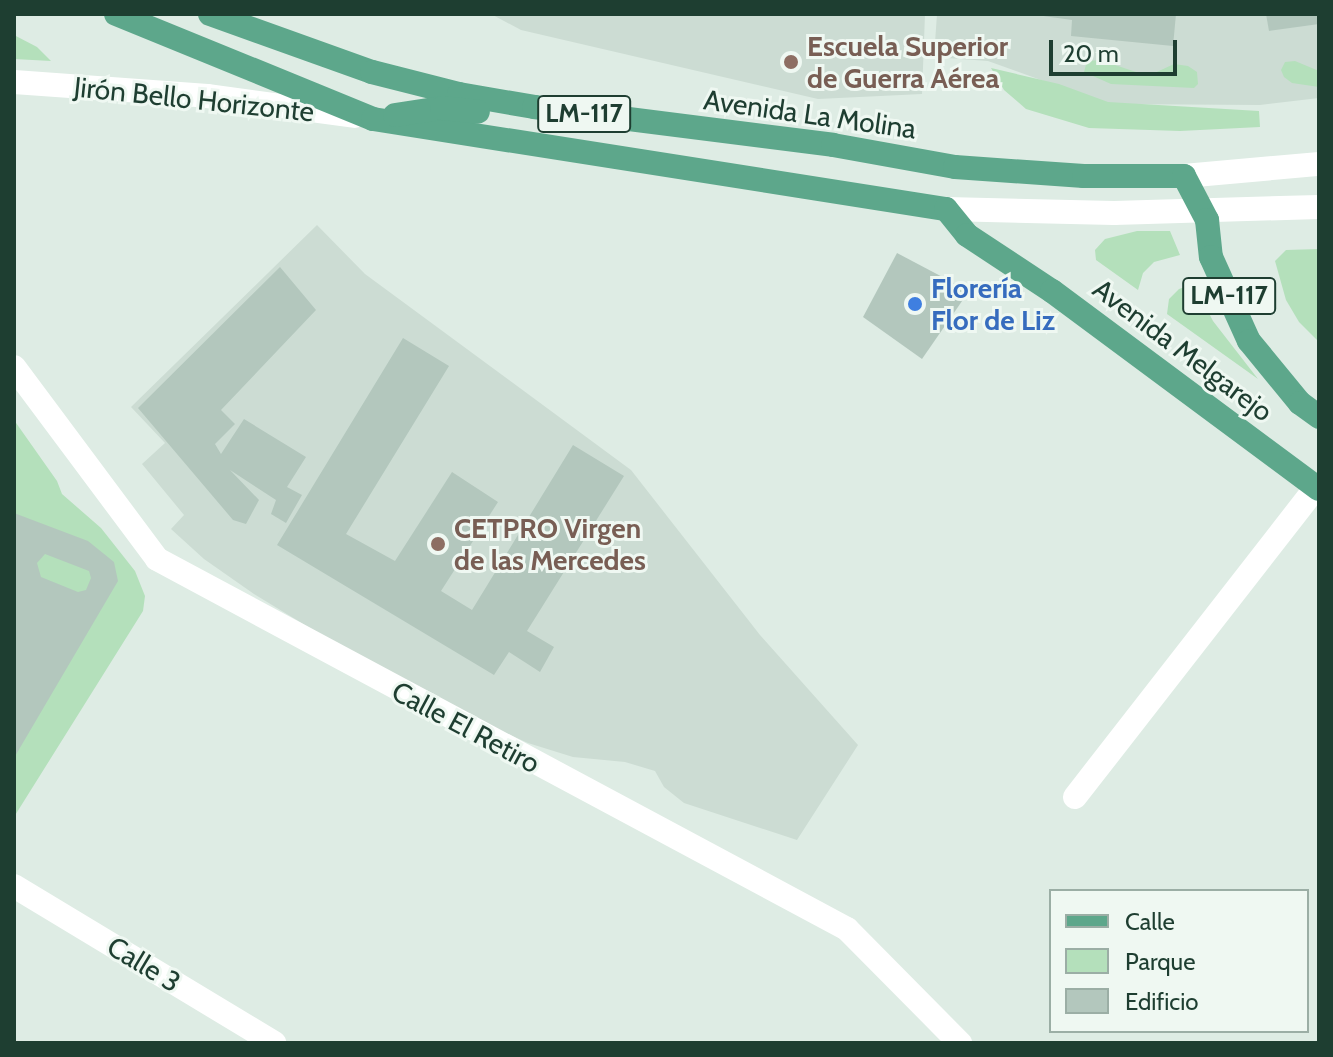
<!DOCTYPE html>
<meta charset="utf-8">
<style>
body{margin:0}
#map{position:relative;width:1333px;height:1057px;overflow:hidden;background:#deece4;font-family:Cabin,sans-serif}
div>[style]{position:absolute}
.built>*{inset:0;background:#ccdcd3}
.green>*{inset:0;background:#b4e0bb}
.building>*{inset:0;background:#b3c7bd}
.street>*{height:24px;margin:-12px;padding:0 12px;transform-origin:12px;border-radius:12px;background:#fff}
.secondary>*{height:24px;margin:-12px;padding:0 12px;transform-origin:12px;border-radius:12px;background:#fff}
.primary>*{height:24px;margin:-12px;padding:0 12px;transform-origin:12px;border-radius:12px;background:#5da78b}
.dots>*{width:22px;height:22px;translate:-50% -50%;box-sizing:border-box;border:4px solid #eff8f2;border-radius:50%}
span{translate:-50% -50%;white-space:nowrap;text-align:center;line-height:1.15;-webkit-text-stroke:6px #eff8f2;paint-order:stroke}
.shield-label span{padding:2px 6px;background:#eff8f2;border:2px solid;border-radius:6px;-webkit-text-stroke-width:0}
.shield-label{font-size:26px;color:#1e3e31;font-weight:700}
.education-label{font-size:28px;color:#785e54;font-weight:700}
.left{translate:0 -50%;text-align:left}
.street-label{font-size:28px;color:#1e3e31}
.shop-label{font-size:28px;color:#366cbe;font-weight:700}
.frame{position:absolute;inset:0;border:16px solid #1e3e31;pointer-events:none}
.legend{position:absolute;left:1049px;top:889px;width:260px;height:144px;box-sizing:border-box;background:#eff8f2;border:2px solid #9baea5;margin:0;padding:10px 14px;list-style:none;font-size:24px;color:#1e3e31}
.legend li{display:flex;align-items:center;gap:16px;height:40px}
.legend b{width:40px;border:2px solid #9baea5}
.scale{position:absolute;left:1049px;top:40px;width:128px;height:36px;box-sizing:border-box;border:4px solid #1e3e31;border-top:0;padding-left:10px;font-size:24px;line-height:28px;white-space:nowrap;color:#1e3e31;-webkit-text-stroke:6px #eff8f2;paint-order:stroke}
</style>
<div id="map">
<div class="built">
<div style="clip-path:polygon(491px 14px,925px 14px,922px 94px,818px 99px,521px 30px)"></div>
<div style="clip-path:polygon(937px 14px,1319px 14px,1319px 98px,1260px 105px,1107px 104px,988px 61px,934px 57px)"></div>
<div style="clip-path:polygon(317px 225px,365px 274px,631px 470px,760px 635px,858px 745px,797px 840px,684px 803px,664px 787px,655px 771px,625px 762px,573px 757px,528px 743px,415px 692px,254px 594px,204px 559px,171px 529px,184px 515px,142px 464px,165px 443px,131px 407px)"></div>
</div>
<div class="green">
<div style="clip-path:polygon(14px 35px,37px 47px,51px 61px,14px 59px)"></div>
<div style="clip-path:polygon(1100px 60px,1148px 76px,1174px 64px,1188px 66px,1197px 72px,1198px 84px,1194px 88px,1111px 84px,1084px 72px,1087px 61px)"></div>
<div style="clip-path:polygon(1295px 61px,1319px 71px,1319px 87px,1292px 83px,1284px 77px,1281px 70px,1285px 62px)"></div>
<div style="clip-path:polygon(991px 68px,1059px 84px,1108px 102px,1259px 111px,1260px 127px,1180px 131px,1089px 128px,1026px 109px,1004px 90px)"></div>
<div style="clip-path:polygon(1137px 231px,1170px 231px,1180px 255px,1154px 262px,1143px 273px,1138px 290px,1096px 260px,1095px 250px,1105px 239px)"></div>
<div style="clip-path:polygon(1319px 249px,1319px 342px,1299px 322px,1286px 300px,1275px 261px,1286px 250px)"></div>
<div style="clip-path:polygon(1194px 284px,1213px 321px,1258px 379px,1167px 314px,1169px 299px,1179px 289px)"></div>
<div style="clip-path:polygon(14px 420px,57px 481px,62px 494px,101px 528px,135px 571px,145px 596px,143px 611px,14px 817px)"></div>
</div>
<div class="building">
<div style="clip-path:polygon(1029px 14px,1176px 14px,1173px 46px,1071px 36px,1072px 20px)"></div>
<div style="clip-path:polygon(1266px 14px,1319px 14px,1319px 24px,1269px 31px)"></div>
<div style="clip-path:polygon(897px 253px,969px 291px,922px 359px,863px 317px)"></div>
<div style="clip-path:polygon(280px 267px,316px 310px,221px 410px,235px 424px,215px 444px,221px 454px,244px 419px,306px 457px,287px 487px,302px 495px,286px 523px,271px 514px,276px 500px,230px 470px,259px 500px,246px 524px,233px 520px,138px 408px)"></div>
<div style="clip-path:polygon(403px 338px,449px 366px,346px 534px,395px 561px,452px 472px,498px 502px,441px 591px,472px 610px,573px 445px,624px 476px,527px 631px,554px 647px,540px 672px,509px 652px,494px 675px,277px 545px)"></div>
<div style="clip-path:polygon(evenodd,14px 513px,88px 541px,114px 562px,118px 581px,14px 758px,14px 513px,45px 554px,89px 571px,91px 578px,86px 590px,78px 592px,41px 577px,37px 563px,45px 554px)"></div>
</div>
<div class="street">
<div style="left:14px;top:367px;width:239px;rotate:53.3deg"></div>
<div style="left:157px;top:559px;width:783px;rotate:28.2deg"></div>
<div style="left:847px;top:929px;width:161px;rotate:45.3deg"></div>
<div style="left:1075px;top:797px;width:393px;rotate:-52.1deg"></div>
<div style="left:14px;top:886px;width:304px;rotate:31.1deg"></div>
</div>
<div class="secondary">
<div style="left:14px;top:82px;width:194px;rotate:4.1deg"></div>
<div style="left:207px;top:96px;width:149px;rotate:7.7deg"></div>
<div style="left:1184px;top:176px;width:136px;rotate:-5.1deg"></div>
<div style="left:946px;top:209px;width:168px;rotate:1.4deg"></div>
<div style="left:1114px;top:213px;width:205px;rotate:-1.7deg"></div>
</div>
<div class="primary">
<div style="left:116px;top:14px;width:278px;rotate:22.2deg"></div>
<div style="left:373px;top:119px;width:580px;rotate:8.93deg"></div>
<div style="left:946px;top:209px;width:33px;rotate:51deg"></div>
<div style="left:967px;top:235px;width:102px;rotate:33.4deg"></div>
<div style="left:1052px;top:291px;width:332px;rotate:36.6deg"></div>
<div style="left:210px;top:14px;width:172px;rotate:19.7deg"></div>
<div style="left:372px;top:72px;width:90px;rotate:14.2deg"></div>
<div style="left:459px;top:94px;width:76px;rotate:9.8deg"></div>
<div style="left:534px;top:107px;width:301px;rotate:7.2deg"></div>
<div style="left:833px;top:145px;width:124px;rotate:10.2deg"></div>
<div style="left:955px;top:167px;width:129px;rotate:4deg"></div>
<div style="left:1084px;top:176px;width:100px"></div>
<div style="left:1184px;top:176px;width:50px;rotate:62.4deg"></div>
<div style="left:1207px;top:220px;width:37px;rotate:84deg"></div>
<div style="left:1211px;top:257px;width:92px;rotate:65.7deg"></div>
<div style="left:1249px;top:341px;width:80px;rotate:50.6deg"></div>
<div style="left:1300px;top:403px;width:24px;rotate:36deg"></div>
<div style="left:395px;top:115px;width:48px;rotate:-8.5deg"></div>
<div style="left:442px;top:108px;width:36px;rotate:6deg"></div>
</div>
<div class="dots">
<div style="left:791px;top:62px;background:#8d6e63"></div>
<div style="left:915px;top:304px;background:#3f7fe0"></div>
<div style="left:438px;top:544px;background:#8d6e63"></div>
</div>
<div class="shield-label">
<span style="left:584px;top:114px">LM-117</span>
<span style="left:1229px;top:296px">LM-117</span>
</div>
<div class="education-label">
<span class="left" style="left:807px;top:62px">Escuela Superior<br>de Guerra Aérea</span>
<span class="left" style="left:454px;top:544px">CETPRO Virgen<br>de las Mercedes</span>
</div>
<div class="street-label">
<span style="left:194px;top:99px;rotate:6deg">Jirón Bello Horizonte</span>
<span style="left:810px;top:114px;rotate:8deg">Avenida La Molina</span>
<span style="left:1183px;top:350px;rotate:37deg">Avenida Melgarejo</span>
<span style="left:466px;top:727px;rotate:28deg">Calle El Retiro</span>
<span style="left:144px;top:964px;rotate:31deg">Calle 3</span>
</div>
<div class="shop-label">
<span class="left" style="left:931px;top:304px">Florería<br>Flor de Liz</span>
</div>
<div class="frame"></div>
<ul class="legend">
<li><b style="height:10px;background:#5da78b"></b>Calle</li>
<li><b style="height:22px;background:#b4e0bb"></b>Parque</li>
<li><b style="height:22px;background:#b3c7bd"></b>Edificio</li>
</ul>
<div class="scale">20 m</div>
</div>
